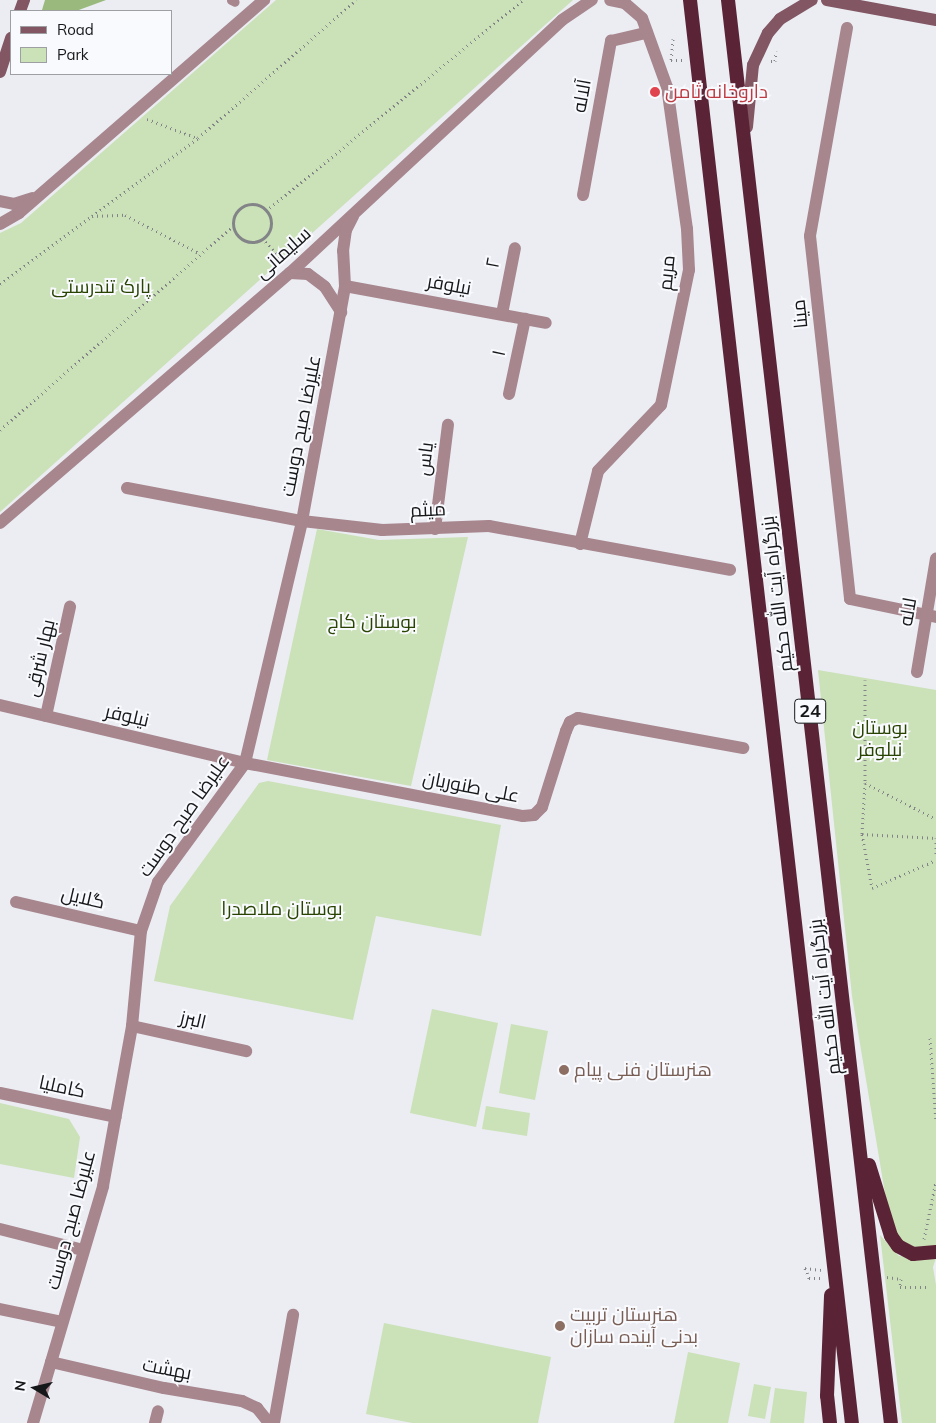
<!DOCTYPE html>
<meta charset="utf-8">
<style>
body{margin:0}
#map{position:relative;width:936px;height:1423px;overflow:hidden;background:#ebedf3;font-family:Mulish,Cairo,sans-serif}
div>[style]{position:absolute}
.green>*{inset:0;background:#cbe1b8}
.forest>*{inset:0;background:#99b97d}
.path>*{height:3px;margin-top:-1.5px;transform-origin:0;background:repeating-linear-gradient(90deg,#838488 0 1px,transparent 0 5px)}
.path>.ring{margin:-1.5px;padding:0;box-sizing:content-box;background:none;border:3px solid #838488;border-radius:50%}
.service>*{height:9px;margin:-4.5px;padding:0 4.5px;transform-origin:4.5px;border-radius:4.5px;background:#a7868e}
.minor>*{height:12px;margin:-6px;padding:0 6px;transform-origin:6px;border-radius:6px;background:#a7868e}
.tertiary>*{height:12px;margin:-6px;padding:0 6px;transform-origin:6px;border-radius:6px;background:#a7868e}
.secondary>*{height:12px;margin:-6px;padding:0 6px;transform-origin:6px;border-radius:6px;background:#825662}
.trunk>*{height:14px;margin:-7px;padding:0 7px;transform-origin:7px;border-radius:7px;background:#5b2436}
.dots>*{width:14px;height:14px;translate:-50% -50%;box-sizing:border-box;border:2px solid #f9fafe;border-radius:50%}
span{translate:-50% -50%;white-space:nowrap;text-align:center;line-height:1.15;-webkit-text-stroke:4px #f9fafe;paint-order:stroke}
.shield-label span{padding:1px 4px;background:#f9fafe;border:1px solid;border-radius:4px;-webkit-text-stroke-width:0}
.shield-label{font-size:18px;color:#161719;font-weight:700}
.health-label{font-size:19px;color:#be3a42}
.left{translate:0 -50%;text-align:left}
.street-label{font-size:19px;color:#161719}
.park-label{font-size:19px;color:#284400}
.education-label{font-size:19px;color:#785e54}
.legend{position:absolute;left:10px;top:10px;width:162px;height:65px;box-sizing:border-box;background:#f9fafe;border:1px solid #9e9fa2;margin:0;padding:6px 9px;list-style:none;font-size:15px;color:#161719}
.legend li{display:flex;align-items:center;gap:10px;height:25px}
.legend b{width:25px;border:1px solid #9e9fa2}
.north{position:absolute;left:10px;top:1363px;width:50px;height:50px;-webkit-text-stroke:4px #f9fafe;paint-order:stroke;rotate:279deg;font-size:14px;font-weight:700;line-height:20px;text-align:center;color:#161719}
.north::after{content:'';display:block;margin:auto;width:18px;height:22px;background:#161719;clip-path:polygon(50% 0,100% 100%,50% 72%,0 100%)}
</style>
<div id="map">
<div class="green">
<div style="clip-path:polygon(276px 0,573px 0,0 512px,0 233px,21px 223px)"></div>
<div style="clip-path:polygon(317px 529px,379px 540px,468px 537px,411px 786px,267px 760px)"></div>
<div style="clip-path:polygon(818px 670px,936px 690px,936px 1246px,918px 1249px,900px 1240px,891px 1229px,852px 996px)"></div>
<div style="clip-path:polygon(268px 781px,501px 825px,481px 936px,376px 916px,353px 1020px,154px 981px,170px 906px,259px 783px)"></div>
<div style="clip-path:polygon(432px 1009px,498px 1023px,476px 1127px,410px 1113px)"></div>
<div style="clip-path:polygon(511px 1024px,548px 1031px,535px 1100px,499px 1093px)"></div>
<div style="clip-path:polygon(0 1103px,69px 1119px,80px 1137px,74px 1178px,0 1164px)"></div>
<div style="clip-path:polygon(486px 1106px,530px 1113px,527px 1136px,482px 1129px)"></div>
<div style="clip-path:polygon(880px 1235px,899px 1256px,936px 1258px,933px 1267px,936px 1285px,936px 1423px,902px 1423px)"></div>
<div style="clip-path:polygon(384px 1323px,551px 1357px,538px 1423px,412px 1423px,366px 1414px)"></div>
<div style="clip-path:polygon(688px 1352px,740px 1363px,728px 1423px,674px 1423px)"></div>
<div style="clip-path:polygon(754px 1384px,771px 1387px,765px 1419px,748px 1416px)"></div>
<div style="clip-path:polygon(775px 1388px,807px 1392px,804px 1423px,770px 1423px)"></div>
</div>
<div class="forest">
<div style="clip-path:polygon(45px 0,106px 0,76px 11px,47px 11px,42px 10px)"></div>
</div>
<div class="path">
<div style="left:673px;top:39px;width:21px;rotate:95deg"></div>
<div style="left:671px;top:60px;width:11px"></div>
<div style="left:771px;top:61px;width:4px"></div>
<div style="left:775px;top:61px;width:10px;rotate:-84deg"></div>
<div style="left:147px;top:119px;width:53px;rotate:20.8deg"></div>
<div class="ring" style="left:233px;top:204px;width:35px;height:35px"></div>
<div style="left:266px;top:211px;width:333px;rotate:-39.4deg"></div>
<div style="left:92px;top:216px;width:132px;rotate:-36.3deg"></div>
<div style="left:198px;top:138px;width:210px;rotate:-41.1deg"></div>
<div style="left:262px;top:238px;width:33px;rotate:47deg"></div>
<div style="left:0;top:284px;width:114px;rotate:-36.5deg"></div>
<div style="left:92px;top:216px;width:33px;rotate:-2deg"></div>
<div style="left:125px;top:215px;width:85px;rotate:27.2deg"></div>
<div style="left:0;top:430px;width:310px;rotate:-41.2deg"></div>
<div style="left:865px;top:680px;width:103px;rotate:90deg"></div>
<div style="left:865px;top:783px;width:80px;rotate:26.9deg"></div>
<div style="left:865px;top:783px;width:51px;rotate:93.4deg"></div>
<div style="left:862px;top:834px;width:55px;rotate:79.5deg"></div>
<div style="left:872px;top:888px;width:70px;rotate:-23.6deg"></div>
<div style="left:862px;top:834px;width:74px;rotate:3.1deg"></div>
<div style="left:936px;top:838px;width:17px;rotate:90deg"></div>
<div style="left:930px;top:1038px;width:84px;rotate:85.9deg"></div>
<div style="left:924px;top:1239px;width:59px;rotate:-78.3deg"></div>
<div style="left:805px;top:1268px;width:16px;rotate:7deg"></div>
<div style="left:805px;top:1268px;width:11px;rotate:68deg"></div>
<div style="left:809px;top:1278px;width:14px"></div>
<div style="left:887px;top:1277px;width:14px;rotate:8deg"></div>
<div style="left:901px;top:1279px;width:8px;rotate:97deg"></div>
<div style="left:900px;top:1287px;width:29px"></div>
</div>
<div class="service">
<div style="left:231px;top:0;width:4px;rotate:27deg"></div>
</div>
<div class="minor">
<div style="left:847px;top:28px;width:211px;rotate:100.1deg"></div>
<div style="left:810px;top:236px;width:365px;rotate:83.7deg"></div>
<div style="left:850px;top:599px;width:88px;rotate:11.8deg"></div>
<div style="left:583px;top:195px;width:157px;rotate:-79.7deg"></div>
<div style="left:611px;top:41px;width:37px;rotate:-13deg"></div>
<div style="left:290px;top:273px;width:18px;rotate:3deg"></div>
<div style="left:308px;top:274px;width:21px;rotate:37deg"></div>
<div style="left:325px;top:287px;width:30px;rotate:57deg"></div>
<div style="left:345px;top:286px;width:204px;rotate:10.4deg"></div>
<div style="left:502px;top:314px;width:67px;rotate:-78.9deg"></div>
<div style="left:509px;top:394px;width:77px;rotate:-78deg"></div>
<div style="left:127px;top:488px;width:178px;rotate:10.7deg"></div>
<div style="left:302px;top:521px;width:81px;rotate:6.4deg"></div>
<div style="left:382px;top:530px;width:107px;rotate:-2.1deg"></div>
<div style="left:489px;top:526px;width:245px;rotate:10.3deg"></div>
<div style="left:0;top:523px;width:383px;rotate:-40.8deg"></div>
<div style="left:290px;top:273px;width:371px;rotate:-42.9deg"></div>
<div style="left:562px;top:20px;width:36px;rotate:-34deg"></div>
<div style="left:435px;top:529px;width:105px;rotate:-82.9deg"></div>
<div style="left:580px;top:544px;width:75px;rotate:-76.1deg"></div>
<div style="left:598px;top:471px;width:91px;rotate:-46.3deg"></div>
<div style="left:661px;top:405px;width:138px;rotate:-78.3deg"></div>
<div style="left:689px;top:270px;width:41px;rotate:-92.8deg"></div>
<div style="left:687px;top:229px;width:143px;rotate:-98deg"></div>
<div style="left:667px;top:87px;width:73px;rotate:-109.9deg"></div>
<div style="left:642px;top:18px;width:23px;rotate:-139deg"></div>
<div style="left:625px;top:3px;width:15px;rotate:-169deg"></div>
<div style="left:917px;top:672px;width:115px;rotate:-80.5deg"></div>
<div style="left:0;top:705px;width:252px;rotate:13.3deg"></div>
<div style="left:245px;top:763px;width:283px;rotate:10.8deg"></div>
<div style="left:523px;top:816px;width:11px;rotate:-5deg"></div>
<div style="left:534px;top:815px;width:11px;rotate:-45deg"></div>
<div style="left:542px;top:807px;width:80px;rotate:-72.5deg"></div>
<div style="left:566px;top:731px;width:10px;rotate:-66deg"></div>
<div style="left:570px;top:722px;width:9px;rotate:-27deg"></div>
<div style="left:578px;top:718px;width:168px;rotate:10.3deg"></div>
<div style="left:46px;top:716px;width:112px;rotate:-77.6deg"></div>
<div style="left:16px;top:902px;width:128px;rotate:13.1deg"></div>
<div style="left:132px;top:1026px;width:117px;rotate:12.4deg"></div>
<div style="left:0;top:1093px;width:118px;rotate:11.7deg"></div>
<div style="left:0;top:1229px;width:86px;rotate:14.2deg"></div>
<div style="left:0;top:1309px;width:63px;rotate:11.8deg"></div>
<div style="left:51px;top:1362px;width:116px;rotate:13deg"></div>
<div style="left:164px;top:1388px;width:79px;rotate:9.5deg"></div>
<div style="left:242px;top:1401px;width:17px;rotate:25deg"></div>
<div style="left:257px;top:1408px;width:19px;rotate:51deg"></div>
<div style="left:33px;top:1423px;width:247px;rotate:-73.5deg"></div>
<div style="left:103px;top:1186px;width:163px;rotate:-79.7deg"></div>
<div style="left:132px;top:1026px;width:95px;rotate:-84.6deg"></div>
<div style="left:141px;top:931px;width:52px;rotate:-70.9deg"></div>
<div style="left:158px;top:882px;width:147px;rotate:-53.8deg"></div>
<div style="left:245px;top:763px;width:249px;rotate:-76.7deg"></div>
<div style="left:302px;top:521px;width:239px;rotate:-79.6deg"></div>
<div style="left:345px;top:286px;width:35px;rotate:-93deg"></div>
<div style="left:343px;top:251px;width:21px;rotate:-82deg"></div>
<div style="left:346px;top:230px;width:16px;rotate:-63deg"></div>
<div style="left:155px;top:1423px;width:12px;rotate:-76deg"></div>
<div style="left:274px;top:1423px;width:110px;rotate:-80deg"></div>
</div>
<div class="tertiary">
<div style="left:0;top:201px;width:14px;rotate:12deg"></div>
<div style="left:14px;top:204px;width:19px;rotate:-18deg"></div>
<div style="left:0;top:224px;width:22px;rotate:-30deg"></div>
<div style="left:19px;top:213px;width:325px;rotate:-41deg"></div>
</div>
<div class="secondary">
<div style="left:827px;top:0;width:111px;rotate:10.4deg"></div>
<div style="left:20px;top:11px;width:12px;rotate:-70deg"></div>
<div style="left:0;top:72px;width:36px;rotate:-72deg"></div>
<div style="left:747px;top:127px;width:62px;rotate:-84.5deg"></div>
<div style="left:753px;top:65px;width:35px;rotate:-65deg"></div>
<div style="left:768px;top:33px;width:18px;rotate:-49deg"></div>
<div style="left:780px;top:19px;width:37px;rotate:-31deg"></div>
</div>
<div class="trunk">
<div style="left:690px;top:0;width:1432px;rotate:83.51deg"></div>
<div style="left:728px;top:0;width:1432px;rotate:83.47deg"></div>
<div style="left:869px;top:1165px;width:74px;rotate:72.8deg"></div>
<div style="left:891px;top:1236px;width:12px;rotate:55deg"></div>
<div style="left:898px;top:1246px;width:17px;rotate:28deg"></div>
<div style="left:913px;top:1254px;width:23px;rotate:-5deg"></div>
<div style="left:830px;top:1423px;width:27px;rotate:-96deg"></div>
<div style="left:827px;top:1396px;width:101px;rotate:-87.7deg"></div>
</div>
<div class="dots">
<div style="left:655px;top:92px;background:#e0444e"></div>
<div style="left:564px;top:1070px;background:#8d6e63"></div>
<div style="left:560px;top:1326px;background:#8d6e63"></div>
</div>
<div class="shield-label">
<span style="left:810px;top:711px">24</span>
</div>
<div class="health-label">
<span class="left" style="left:665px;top:92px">داروخانه ثامن</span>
</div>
<div class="street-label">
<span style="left:582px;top:96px;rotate:-80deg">آلاله</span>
<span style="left:283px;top:253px;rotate:-42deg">سلیمانی</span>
<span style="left:493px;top:263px;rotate:-79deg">۲</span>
<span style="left:667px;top:273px;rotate:-84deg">مریم</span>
<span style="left:449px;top:285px;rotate:10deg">نیلوفر</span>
<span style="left:800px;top:314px;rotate:-96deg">مینا</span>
<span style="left:499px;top:353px;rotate:-78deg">۱</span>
<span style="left:301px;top:426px;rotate:-79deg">علیرضا صبح دوست</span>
<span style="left:425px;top:459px;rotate:-83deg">یاس</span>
<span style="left:428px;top:510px;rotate:-2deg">میثم</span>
<span style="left:777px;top:594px;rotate:-97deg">بزرگراه آیت الله حکیم</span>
<span style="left:908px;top:612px;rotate:-80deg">لاله</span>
<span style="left:40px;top:658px;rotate:-77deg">بهار شرقی</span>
<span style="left:127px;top:716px;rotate:13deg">نیلوفر</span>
<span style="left:471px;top:787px;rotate:11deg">علی طنوریان</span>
<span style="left:184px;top:816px;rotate:-55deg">علیرضا صبح دوست</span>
<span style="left:83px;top:898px;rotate:13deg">گلایل</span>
<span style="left:825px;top:997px;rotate:-97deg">بزرگراه آیت الله حکیم</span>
<span style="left:193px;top:1020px;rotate:13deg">البرز</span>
<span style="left:62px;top:1087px;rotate:12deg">کاملیا</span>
<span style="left:71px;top:1220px;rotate:-75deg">علیرضا صبح دوست</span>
<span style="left:167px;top:1369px;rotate:11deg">بهشت</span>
</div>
<div class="park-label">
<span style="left:101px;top:287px">پارک تندرستی</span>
<span style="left:372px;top:622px">بوستان کاج</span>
<span style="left:880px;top:739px">بوستان<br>نیلوفر</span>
<span style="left:282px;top:909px">بوستان ملاصدرا</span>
</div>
<div class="education-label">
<span class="left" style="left:574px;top:1070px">هنرستان فنی پیام</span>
<span class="left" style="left:570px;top:1326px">هنرستان تربیت<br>بدنی آینده سازان</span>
</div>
<ul class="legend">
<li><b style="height:6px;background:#825662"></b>Road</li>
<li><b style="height:14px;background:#cbe1b8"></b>Park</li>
</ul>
<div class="north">N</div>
</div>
